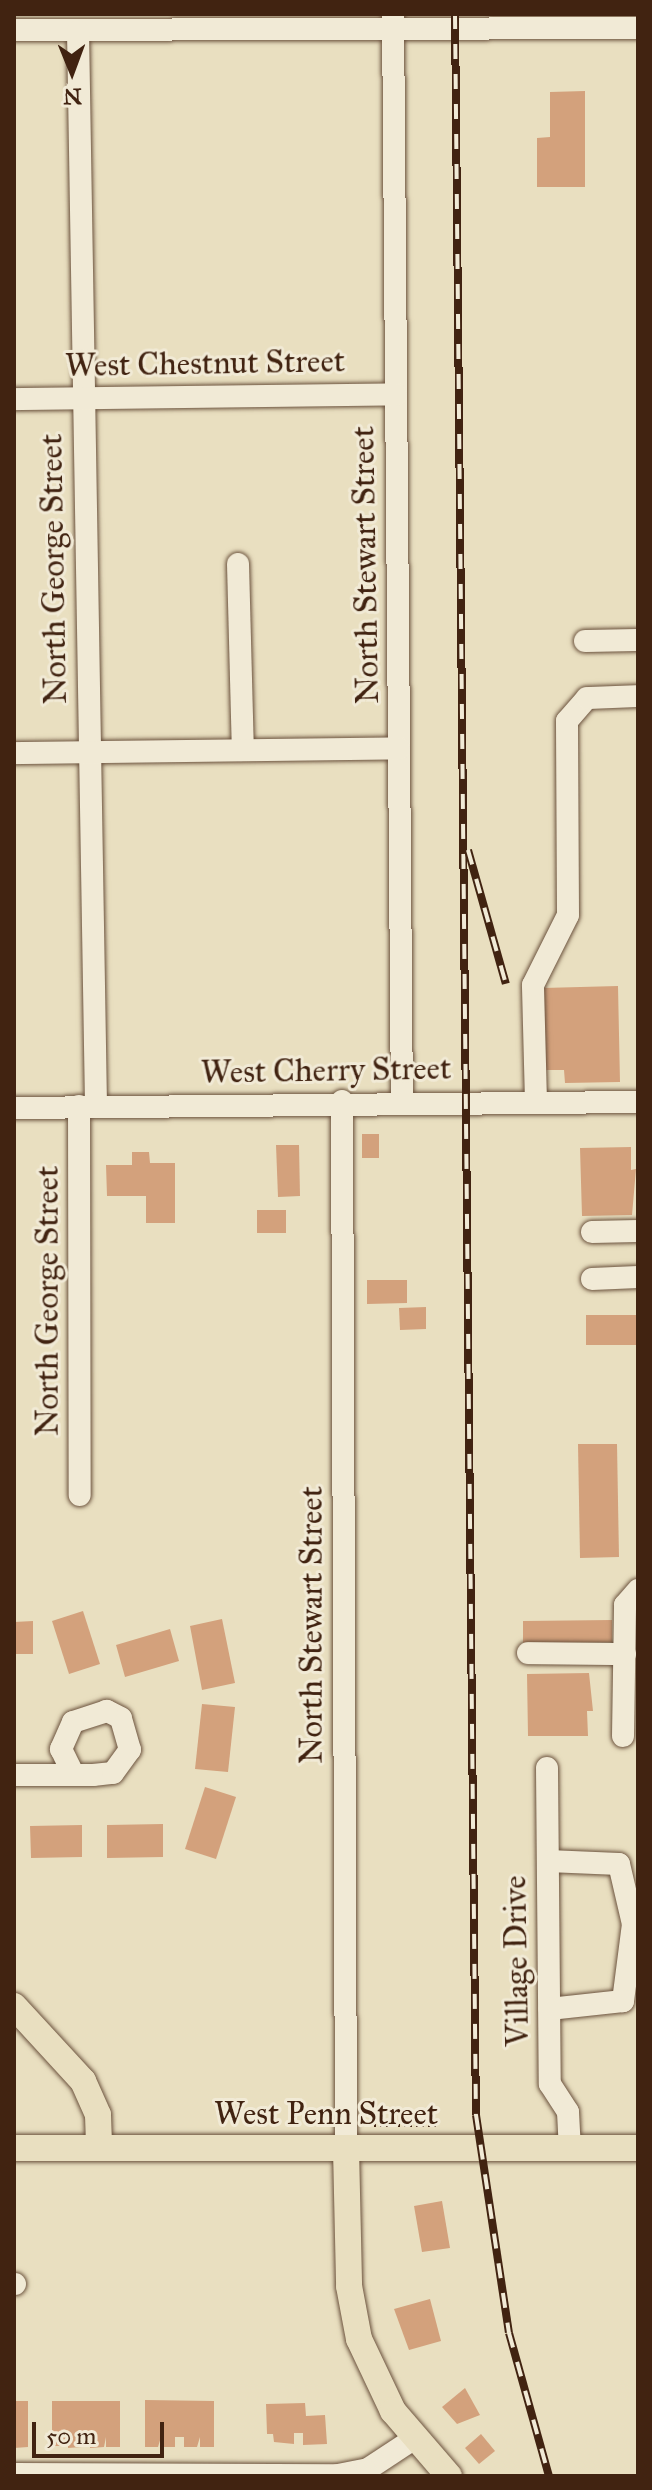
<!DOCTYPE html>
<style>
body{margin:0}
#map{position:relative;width:652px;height:2490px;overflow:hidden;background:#e9dfc0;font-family:"IM FELL Great Primer",serif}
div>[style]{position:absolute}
.building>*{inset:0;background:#d3a17c}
.path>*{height:3px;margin-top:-1.5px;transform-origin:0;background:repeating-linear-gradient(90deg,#412311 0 2px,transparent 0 6px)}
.roads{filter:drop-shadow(0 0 2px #6b523d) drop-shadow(0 0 2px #6b523d)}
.minor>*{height:22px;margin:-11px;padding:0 11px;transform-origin:11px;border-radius:11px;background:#f1ead6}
.major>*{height:26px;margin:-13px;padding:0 13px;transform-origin:13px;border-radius:13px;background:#e9dfc0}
.rail>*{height:8px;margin-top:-4px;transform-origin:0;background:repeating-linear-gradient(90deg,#f1ead6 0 15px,#412311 0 30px);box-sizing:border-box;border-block:2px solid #412311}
span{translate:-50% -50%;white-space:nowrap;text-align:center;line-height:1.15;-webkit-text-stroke:6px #f1ead6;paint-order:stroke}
.street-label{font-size:32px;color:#412311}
.frame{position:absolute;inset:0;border:16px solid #412311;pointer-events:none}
.north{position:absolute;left:32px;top:32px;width:80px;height:80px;-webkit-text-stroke:6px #f1ead6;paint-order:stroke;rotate:179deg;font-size:22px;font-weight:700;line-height:32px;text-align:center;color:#412311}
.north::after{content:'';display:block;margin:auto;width:28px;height:36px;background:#412311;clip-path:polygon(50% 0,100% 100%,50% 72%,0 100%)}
.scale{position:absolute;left:32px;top:2422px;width:132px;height:36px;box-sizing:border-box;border:4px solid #412311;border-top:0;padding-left:10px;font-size:24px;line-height:28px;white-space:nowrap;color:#412311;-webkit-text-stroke:6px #f1ead6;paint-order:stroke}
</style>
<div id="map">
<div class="building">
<div style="clip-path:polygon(585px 91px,585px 187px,537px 187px,537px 138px,550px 137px,550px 92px)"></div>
<div style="clip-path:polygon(618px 986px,620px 1082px,565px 1083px,564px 1070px,545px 1070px,543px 988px)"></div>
<div style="clip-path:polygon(362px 1134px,379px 1134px,379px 1158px,362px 1158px)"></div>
<div style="clip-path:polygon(276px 1145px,299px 1145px,300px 1196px,278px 1197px)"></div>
<div style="clip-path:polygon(631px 1147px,631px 1170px,636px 1169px,632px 1215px,582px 1216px,580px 1148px)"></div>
<div style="clip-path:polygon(132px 1152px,149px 1152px,150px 1163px,175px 1163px,175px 1223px,146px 1223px,146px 1196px,107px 1196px,106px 1165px,132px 1165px)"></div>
<div style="clip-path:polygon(257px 1210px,286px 1210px,286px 1233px,257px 1233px)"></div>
<div style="clip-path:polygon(367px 1280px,407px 1280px,407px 1303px,367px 1304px)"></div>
<div style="clip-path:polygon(426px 1307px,426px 1329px,400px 1330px,399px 1308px)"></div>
<div style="clip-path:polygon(586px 1315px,638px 1315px,638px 1345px,586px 1345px)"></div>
<div style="clip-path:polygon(578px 1444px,617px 1444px,619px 1557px,580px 1558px)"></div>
<div style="clip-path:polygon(83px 1611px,100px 1664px,69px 1674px,52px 1621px)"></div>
<div style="clip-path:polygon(222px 1619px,235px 1683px,202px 1690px,190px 1626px)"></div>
<div style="clip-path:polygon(612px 1620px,612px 1642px,523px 1643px,523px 1621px)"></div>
<div style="clip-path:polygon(33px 1621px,33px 1654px,14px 1654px,14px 1622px)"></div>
<div style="clip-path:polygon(170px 1629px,179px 1661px,125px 1677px,116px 1645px)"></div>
<div style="clip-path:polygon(589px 1673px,593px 1711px,587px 1711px,588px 1736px,528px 1736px,527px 1674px)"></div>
<div style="clip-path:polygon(202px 1704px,235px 1707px,228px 1772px,195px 1769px)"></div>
<div style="clip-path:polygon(205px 1787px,236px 1797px,216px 1859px,185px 1849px)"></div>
<div style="clip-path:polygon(163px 1824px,163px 1857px,107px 1858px,107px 1825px)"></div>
<div style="clip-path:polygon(82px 1825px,82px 1857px,31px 1858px,30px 1826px)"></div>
<div style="clip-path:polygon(442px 2201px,450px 2248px,422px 2252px,414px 2206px)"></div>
<div style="clip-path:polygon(430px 2299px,441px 2341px,409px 2350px,394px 2309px)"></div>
<div style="clip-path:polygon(465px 2388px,480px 2415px,457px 2424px,442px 2407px)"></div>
<div style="clip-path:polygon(145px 2400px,214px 2401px,214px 2447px,200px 2447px,200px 2437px,197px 2447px,184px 2447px,184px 2437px,175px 2437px,175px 2447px,161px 2447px,161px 2437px,158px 2447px,145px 2447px)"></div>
<div style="clip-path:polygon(14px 2401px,28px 2401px,28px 2447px,14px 2448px)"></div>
<div style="clip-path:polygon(52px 2401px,120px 2401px,120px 2447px,106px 2447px,106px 2437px,104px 2447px,90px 2448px,90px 2437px,82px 2437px,82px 2447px,68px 2448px,68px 2437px,66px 2446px,52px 2446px)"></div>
<div style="clip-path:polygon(305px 2403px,306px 2416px,325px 2415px,327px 2444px,303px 2445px,303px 2433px,294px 2433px,294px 2444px,274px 2442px,273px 2434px,267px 2434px,266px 2404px)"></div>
<div style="clip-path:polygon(481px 2434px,495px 2451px,479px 2464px,465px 2448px)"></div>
</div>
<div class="path">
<div style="left:368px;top:2125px;width:70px"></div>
</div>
<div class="roads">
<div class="minor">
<div style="left:393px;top:14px;width:1088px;rotate:89.53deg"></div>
<div style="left:14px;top:30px;width:624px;rotate:-0.18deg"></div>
<div style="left:78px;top:31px;width:1075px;rotate:89.04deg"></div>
<div style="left:14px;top:399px;width:382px;rotate:-0.7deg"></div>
<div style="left:238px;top:564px;width:186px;rotate:88.5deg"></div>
<div style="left:585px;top:641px;width:53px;rotate:-1.1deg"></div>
<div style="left:14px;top:753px;width:385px;rotate:-0.7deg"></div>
<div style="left:342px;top:1101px;width:1048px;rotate:89.78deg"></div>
<div style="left:536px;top:1102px;width:117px;rotate:-91.5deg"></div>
<div style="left:533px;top:985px;width:78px;rotate:-63.4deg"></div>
<div style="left:568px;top:915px;width:194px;rotate:-90.3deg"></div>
<div style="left:567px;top:721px;width:30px;rotate:-49deg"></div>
<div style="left:587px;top:698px;width:51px;rotate:-2.2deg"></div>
<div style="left:79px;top:1106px;width:389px;rotate:89.9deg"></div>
<div style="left:14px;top:1108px;width:624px;rotate:-0.55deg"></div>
<div style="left:592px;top:1232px;width:46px;rotate:-1.2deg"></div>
<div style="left:592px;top:1279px;width:46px;rotate:-2.5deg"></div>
<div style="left:528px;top:1653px;width:97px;rotate:0.6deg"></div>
<div style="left:623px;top:1736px;width:131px;rotate:-89.1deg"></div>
<div style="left:625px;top:1605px;width:20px;rotate:-49deg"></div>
<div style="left:547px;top:1768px;width:316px;rotate:89.5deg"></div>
<div style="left:550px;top:2084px;width:33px;rotate:57deg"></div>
<div style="left:568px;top:2112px;width:36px;rotate:87deg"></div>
<div style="left:14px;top:1775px;width:79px"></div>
<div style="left:93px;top:1775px;width:20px;rotate:-6deg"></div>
<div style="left:113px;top:1773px;width:29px;rotate:-54deg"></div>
<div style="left:130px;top:1750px;width:33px;rotate:-106deg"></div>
<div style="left:121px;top:1718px;width:16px;rotate:-153deg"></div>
<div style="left:107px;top:1711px;width:36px;rotate:162deg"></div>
<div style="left:73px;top:1722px;width:30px;rotate:114deg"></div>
<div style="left:61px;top:1749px;width:28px;rotate:64deg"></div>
<div style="left:548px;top:1861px;width:71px;rotate:2.4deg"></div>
<div style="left:619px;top:1864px;width:62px;rotate:76.9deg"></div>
<div style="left:633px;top:1924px;width:78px;rotate:97.4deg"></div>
<div style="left:623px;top:2001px;width:74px;rotate:173.8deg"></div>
<div style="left:14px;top:2284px;width:1px"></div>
<div style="left:14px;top:2474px;width:324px;rotate:0.2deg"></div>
<div style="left:338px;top:2475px;width:31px;rotate:-11deg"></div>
<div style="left:368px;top:2469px;width:56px;rotate:-33.4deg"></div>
</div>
<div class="major">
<div style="left:14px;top:2006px;width:102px;rotate:47.4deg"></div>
<div style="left:83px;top:2081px;width:37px;rotate:66deg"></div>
<div style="left:98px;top:2115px;width:33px;rotate:88deg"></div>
<div style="left:14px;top:2148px;width:624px"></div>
<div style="left:346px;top:2149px;width:137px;rotate:88.7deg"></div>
<div style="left:349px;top:2286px;width:54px;rotate:79.3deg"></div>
<div style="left:359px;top:2339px;width:80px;rotate:64.7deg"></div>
<div style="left:393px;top:2411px;width:86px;rotate:49.3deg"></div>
</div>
</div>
<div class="rail">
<div style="left:455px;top:14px;width:2101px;rotate:89.43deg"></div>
<div style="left:476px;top:2115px;width:220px;rotate:81.4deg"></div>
<div style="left:509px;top:2333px;width:148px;rotate:74.4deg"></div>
<div style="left:468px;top:850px;width:139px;rotate:74.2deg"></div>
</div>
<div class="street-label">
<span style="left:205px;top:364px;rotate:-1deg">West Chestnut Street</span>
<span style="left:366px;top:565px;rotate:-91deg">North Stewart Street</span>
<span style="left:54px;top:569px;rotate:-91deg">North George Street</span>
<span style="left:326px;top:1071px;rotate:-1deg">West Cherry Street</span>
<span style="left:48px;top:1301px;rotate:-90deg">North George Street</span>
<span style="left:312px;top:1625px;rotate:-90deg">North Stewart Street</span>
<span style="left:517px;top:1961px;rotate:-91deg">Village Drive</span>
<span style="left:326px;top:2114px">West Penn Street</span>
</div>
<div class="frame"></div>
<div class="north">N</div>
<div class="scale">50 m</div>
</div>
